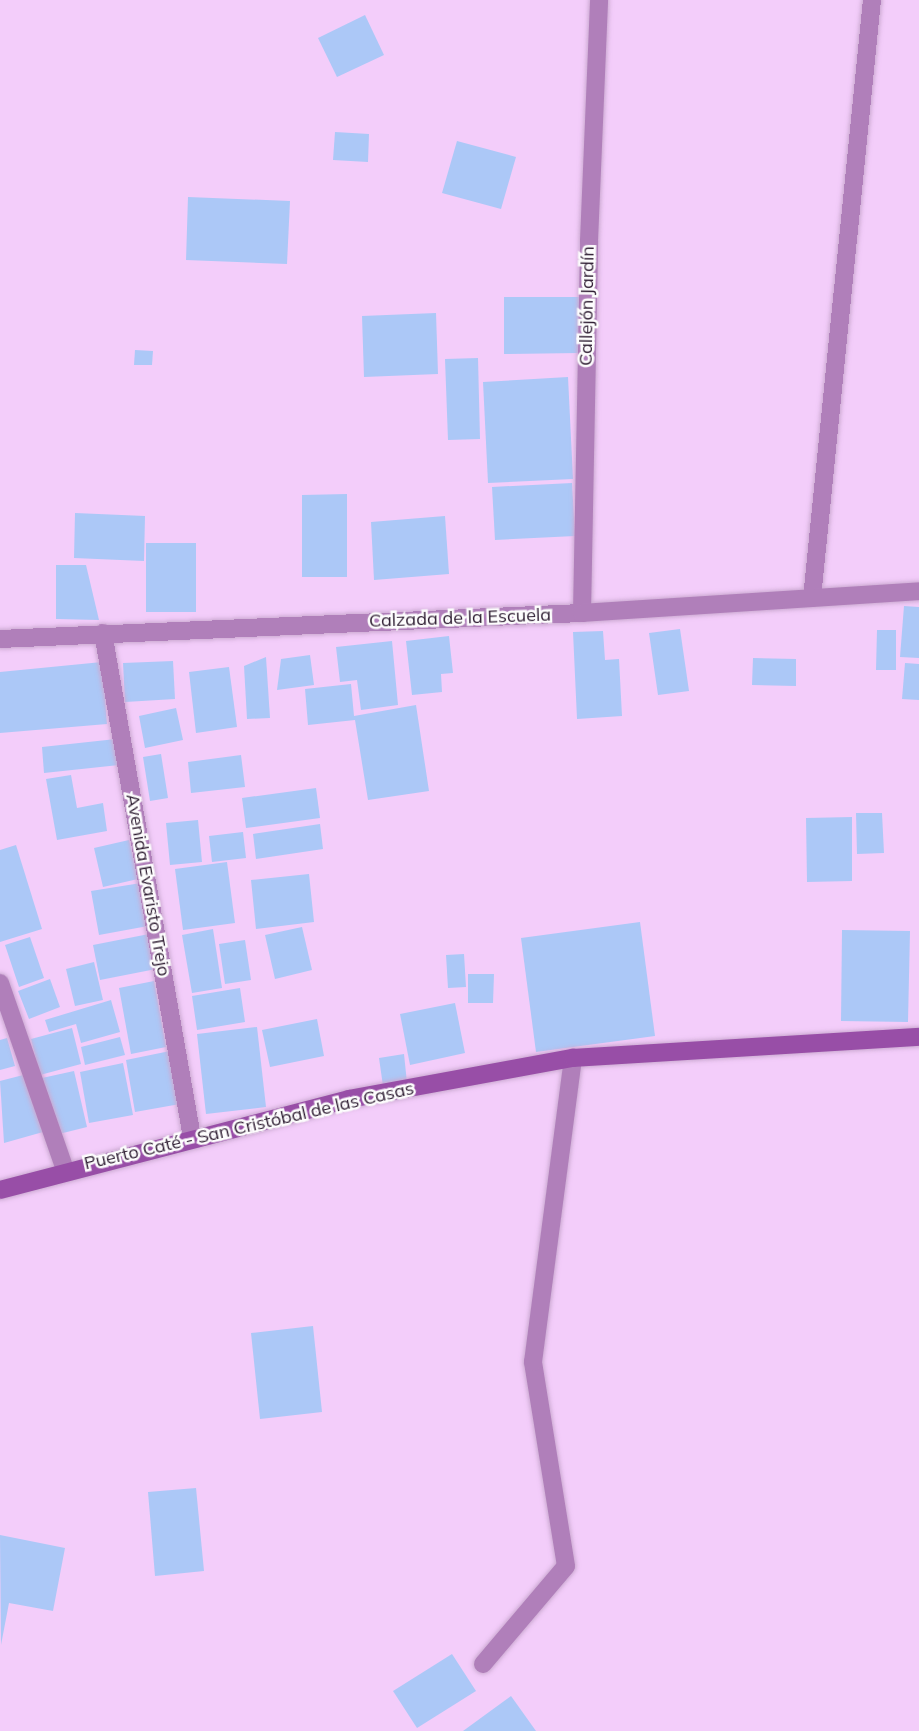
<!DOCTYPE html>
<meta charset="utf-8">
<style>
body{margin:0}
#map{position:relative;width:919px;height:1731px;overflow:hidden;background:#f3cdfa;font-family:Mulish,sans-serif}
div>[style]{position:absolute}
.building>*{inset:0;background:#acc8f7}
.roads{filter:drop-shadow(0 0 2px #ccaad2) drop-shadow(0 0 2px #ccaad2)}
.lane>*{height:18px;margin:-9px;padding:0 9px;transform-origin:9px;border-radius:9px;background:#b07fba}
.street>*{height:18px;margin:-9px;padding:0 9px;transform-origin:9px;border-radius:9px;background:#b07fba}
.secondary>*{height:18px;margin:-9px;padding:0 9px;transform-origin:9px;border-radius:9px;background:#984ea7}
span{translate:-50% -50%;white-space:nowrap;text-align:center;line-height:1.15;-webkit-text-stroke:5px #fdfdfd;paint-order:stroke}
.street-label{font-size:18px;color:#2f1e33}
</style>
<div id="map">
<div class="building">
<div style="clip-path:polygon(365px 15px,384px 55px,337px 77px,318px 38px)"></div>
<div style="clip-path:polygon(335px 132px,369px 134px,368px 162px,333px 160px)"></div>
<div style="clip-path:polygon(457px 141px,516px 157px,501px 209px,442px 193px)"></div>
<div style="clip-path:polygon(188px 197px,290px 201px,287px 264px,186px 260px)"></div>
<div style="clip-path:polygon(504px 297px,579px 297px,579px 353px,504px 354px)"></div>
<div style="clip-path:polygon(436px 313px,438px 374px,364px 377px,362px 316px)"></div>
<div style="clip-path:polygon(135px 350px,153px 351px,152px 365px,134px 365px)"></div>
<div style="clip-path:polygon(478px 358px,480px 439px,448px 440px,445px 359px)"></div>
<div style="clip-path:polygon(568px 377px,573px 479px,488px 483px,483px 382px)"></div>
<div style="clip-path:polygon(572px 483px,575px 536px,495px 540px,492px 487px)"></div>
<div style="clip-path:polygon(347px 494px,347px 577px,302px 577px,302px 495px)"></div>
<div style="clip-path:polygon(75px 513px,145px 516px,144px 561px,74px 558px)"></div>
<div style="clip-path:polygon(445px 516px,449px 574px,374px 580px,371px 522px)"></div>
<div style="clip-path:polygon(146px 543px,196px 543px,196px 612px,146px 612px)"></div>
<div style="clip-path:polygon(56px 565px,86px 565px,99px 620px,56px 619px)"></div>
<div style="clip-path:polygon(904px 606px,919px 607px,919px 658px,900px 657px)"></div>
<div style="clip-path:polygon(680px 629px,689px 691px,658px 695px,649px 633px)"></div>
<div style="clip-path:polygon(877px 630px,896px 630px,896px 670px,876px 670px)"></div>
<div style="clip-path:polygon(603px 631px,605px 660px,619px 659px,622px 716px,577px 719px,573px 632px)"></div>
<div style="clip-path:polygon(449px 636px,453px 673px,441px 674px,442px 692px,412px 695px,406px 641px)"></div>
<div style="clip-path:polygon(392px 641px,398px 705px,361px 710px,357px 680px,340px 682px,336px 647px)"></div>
<div style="clip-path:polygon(310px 655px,314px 685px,277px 690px,281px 659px)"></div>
<div style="clip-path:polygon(266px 657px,270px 718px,247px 719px,244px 666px)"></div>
<div style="clip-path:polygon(753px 658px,796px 659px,796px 686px,752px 685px)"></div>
<div style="clip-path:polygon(173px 661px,175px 699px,125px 702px,123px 663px)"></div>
<div style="clip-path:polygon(102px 662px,107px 724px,0 733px,0 672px)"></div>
<div style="clip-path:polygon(905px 663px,919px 664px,919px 700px,902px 699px)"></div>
<div style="clip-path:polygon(229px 667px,237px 727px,196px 733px,189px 672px)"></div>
<div style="clip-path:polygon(351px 684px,354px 716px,416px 705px,429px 791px,368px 800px,355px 720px,308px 725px,305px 689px)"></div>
<div style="clip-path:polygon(176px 708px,183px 740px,145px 748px,139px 716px)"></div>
<div style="clip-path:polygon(116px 739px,119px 765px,44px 773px,42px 747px)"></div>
<div style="clip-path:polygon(161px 754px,168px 798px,150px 801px,143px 757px)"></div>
<div style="clip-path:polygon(241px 755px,245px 787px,191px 793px,188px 762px)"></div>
<div style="clip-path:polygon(71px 775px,77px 808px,103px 803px,107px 831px,57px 840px,46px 779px)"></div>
<div style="clip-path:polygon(316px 788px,320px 818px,246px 828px,242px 798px)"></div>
<div style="clip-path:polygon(856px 813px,882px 813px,884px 853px,857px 854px)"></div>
<div style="clip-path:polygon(852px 817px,852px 881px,807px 882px,806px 818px)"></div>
<div style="clip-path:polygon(198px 820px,202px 862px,170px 865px,166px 823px)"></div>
<div style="clip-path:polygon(320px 824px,323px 849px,256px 859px,253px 834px)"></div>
<div style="clip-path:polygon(243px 832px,246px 858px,212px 862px,209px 836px)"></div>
<div style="clip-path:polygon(129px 840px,138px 879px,103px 887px,94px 848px)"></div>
<div style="clip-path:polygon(16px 845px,42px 929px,0 942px,0 850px)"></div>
<div style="clip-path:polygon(227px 862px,235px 923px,183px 930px,175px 869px)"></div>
<div style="clip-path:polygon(309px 874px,314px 922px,256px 929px,251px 880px)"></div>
<div style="clip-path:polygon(141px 883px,148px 926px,99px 935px,91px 891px)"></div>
<div style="clip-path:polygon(640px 922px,655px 1036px,536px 1052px,521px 938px)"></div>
<div style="clip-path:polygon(302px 927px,312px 970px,275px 979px,265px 935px)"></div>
<div style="clip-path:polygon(213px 929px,222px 988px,192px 993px,182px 935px)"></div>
<div style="clip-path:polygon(842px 930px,910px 931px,908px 1022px,841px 1021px)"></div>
<div style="clip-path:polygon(149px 934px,156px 969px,100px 980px,93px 945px)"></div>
<div style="clip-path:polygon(30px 937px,44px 978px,19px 987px,5px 945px)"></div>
<div style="clip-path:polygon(245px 940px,251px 980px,225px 984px,219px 944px)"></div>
<div style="clip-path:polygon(464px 954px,466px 987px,448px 988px,446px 955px)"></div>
<div style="clip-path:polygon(94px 962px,103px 1000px,75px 1006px,66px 969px)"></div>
<div style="clip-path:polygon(468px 974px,494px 974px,493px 1003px,468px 1003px)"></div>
<div style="clip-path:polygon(50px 979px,60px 1007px,29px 1019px,18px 991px)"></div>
<div style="clip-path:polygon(154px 981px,166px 1047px,131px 1054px,119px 988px)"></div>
<div style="clip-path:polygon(240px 988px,245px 1022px,197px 1030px,192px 996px)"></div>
<div style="clip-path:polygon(111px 1000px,120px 1032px,81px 1043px,76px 1024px,49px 1032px,45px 1020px)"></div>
<div style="clip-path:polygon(455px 1003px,465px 1053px,410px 1065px,400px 1014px)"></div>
<div style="clip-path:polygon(317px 1019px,324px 1056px,270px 1067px,262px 1030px)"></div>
<div style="clip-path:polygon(257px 1027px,266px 1107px,206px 1114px,197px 1034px)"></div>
<div style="clip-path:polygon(72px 1028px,81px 1064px,40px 1075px,31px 1039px)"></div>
<div style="clip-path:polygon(120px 1037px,125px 1055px,85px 1065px,81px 1047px)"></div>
<div style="clip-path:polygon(7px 1038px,15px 1066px,0 1070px,0 1040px)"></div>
<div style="clip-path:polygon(170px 1051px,180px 1104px,135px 1112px,126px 1060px)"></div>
<div style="clip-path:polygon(404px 1054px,407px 1083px,383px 1086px,379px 1058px)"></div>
<div style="clip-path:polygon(123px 1063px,133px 1115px,89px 1123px,80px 1072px)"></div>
<div style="clip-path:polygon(74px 1071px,87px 1127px,55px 1135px,42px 1078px)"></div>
<div style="clip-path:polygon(27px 1074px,43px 1132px,4px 1143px,0 1081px)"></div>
<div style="clip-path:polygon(313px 1326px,322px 1412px,260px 1419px,251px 1333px)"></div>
<div style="clip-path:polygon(196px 1488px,204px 1571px,155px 1576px,148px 1492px)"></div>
<div style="clip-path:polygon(0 1535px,65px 1548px,53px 1611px,9px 1603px,1px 1645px)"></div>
<div style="clip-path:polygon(452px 1654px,476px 1691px,417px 1728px,393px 1691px)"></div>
<div style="clip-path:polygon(511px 1696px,536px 1731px,463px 1731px)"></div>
</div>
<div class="roads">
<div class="lane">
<div style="left:483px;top:1664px;width:128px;rotate:-49.7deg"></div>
<div style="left:566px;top:1566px;width:207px;rotate:-99.2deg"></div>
<div style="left:533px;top:1362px;width:307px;rotate:-82.5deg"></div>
</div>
<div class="street">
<div style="left:812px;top:598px;width:601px;rotate:-84.27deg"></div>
<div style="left:582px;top:613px;width:372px;rotate:-88.9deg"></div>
<div style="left:589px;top:241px;width:241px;rotate:-87.6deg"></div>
<div style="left:103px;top:633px;width:512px;rotate:79.99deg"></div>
<div style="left:0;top:639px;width:583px;rotate:-2.56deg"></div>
<div style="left:582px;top:613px;width:338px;rotate:-3.7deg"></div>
<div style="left:0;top:983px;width:198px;rotate:70.8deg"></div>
</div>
<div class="secondary">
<div style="left:0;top:1190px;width:361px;rotate:-14.6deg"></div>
<div style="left:349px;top:1099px;width:228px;rotate:-10.4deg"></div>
<div style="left:573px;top:1058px;width:347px;rotate:-3.5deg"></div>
</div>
</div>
<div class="street-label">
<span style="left:587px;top:306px;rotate:-89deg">Callejón Jardín</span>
<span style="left:460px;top:618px;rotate:-2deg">Calzada de la Escuela</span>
<span style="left:148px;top:885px;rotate:80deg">Avenida Evaristo Trejo</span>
<span style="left:249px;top:1126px;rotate:-13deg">Puerto Caté - San Cristóbal de las Casas</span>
</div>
</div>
